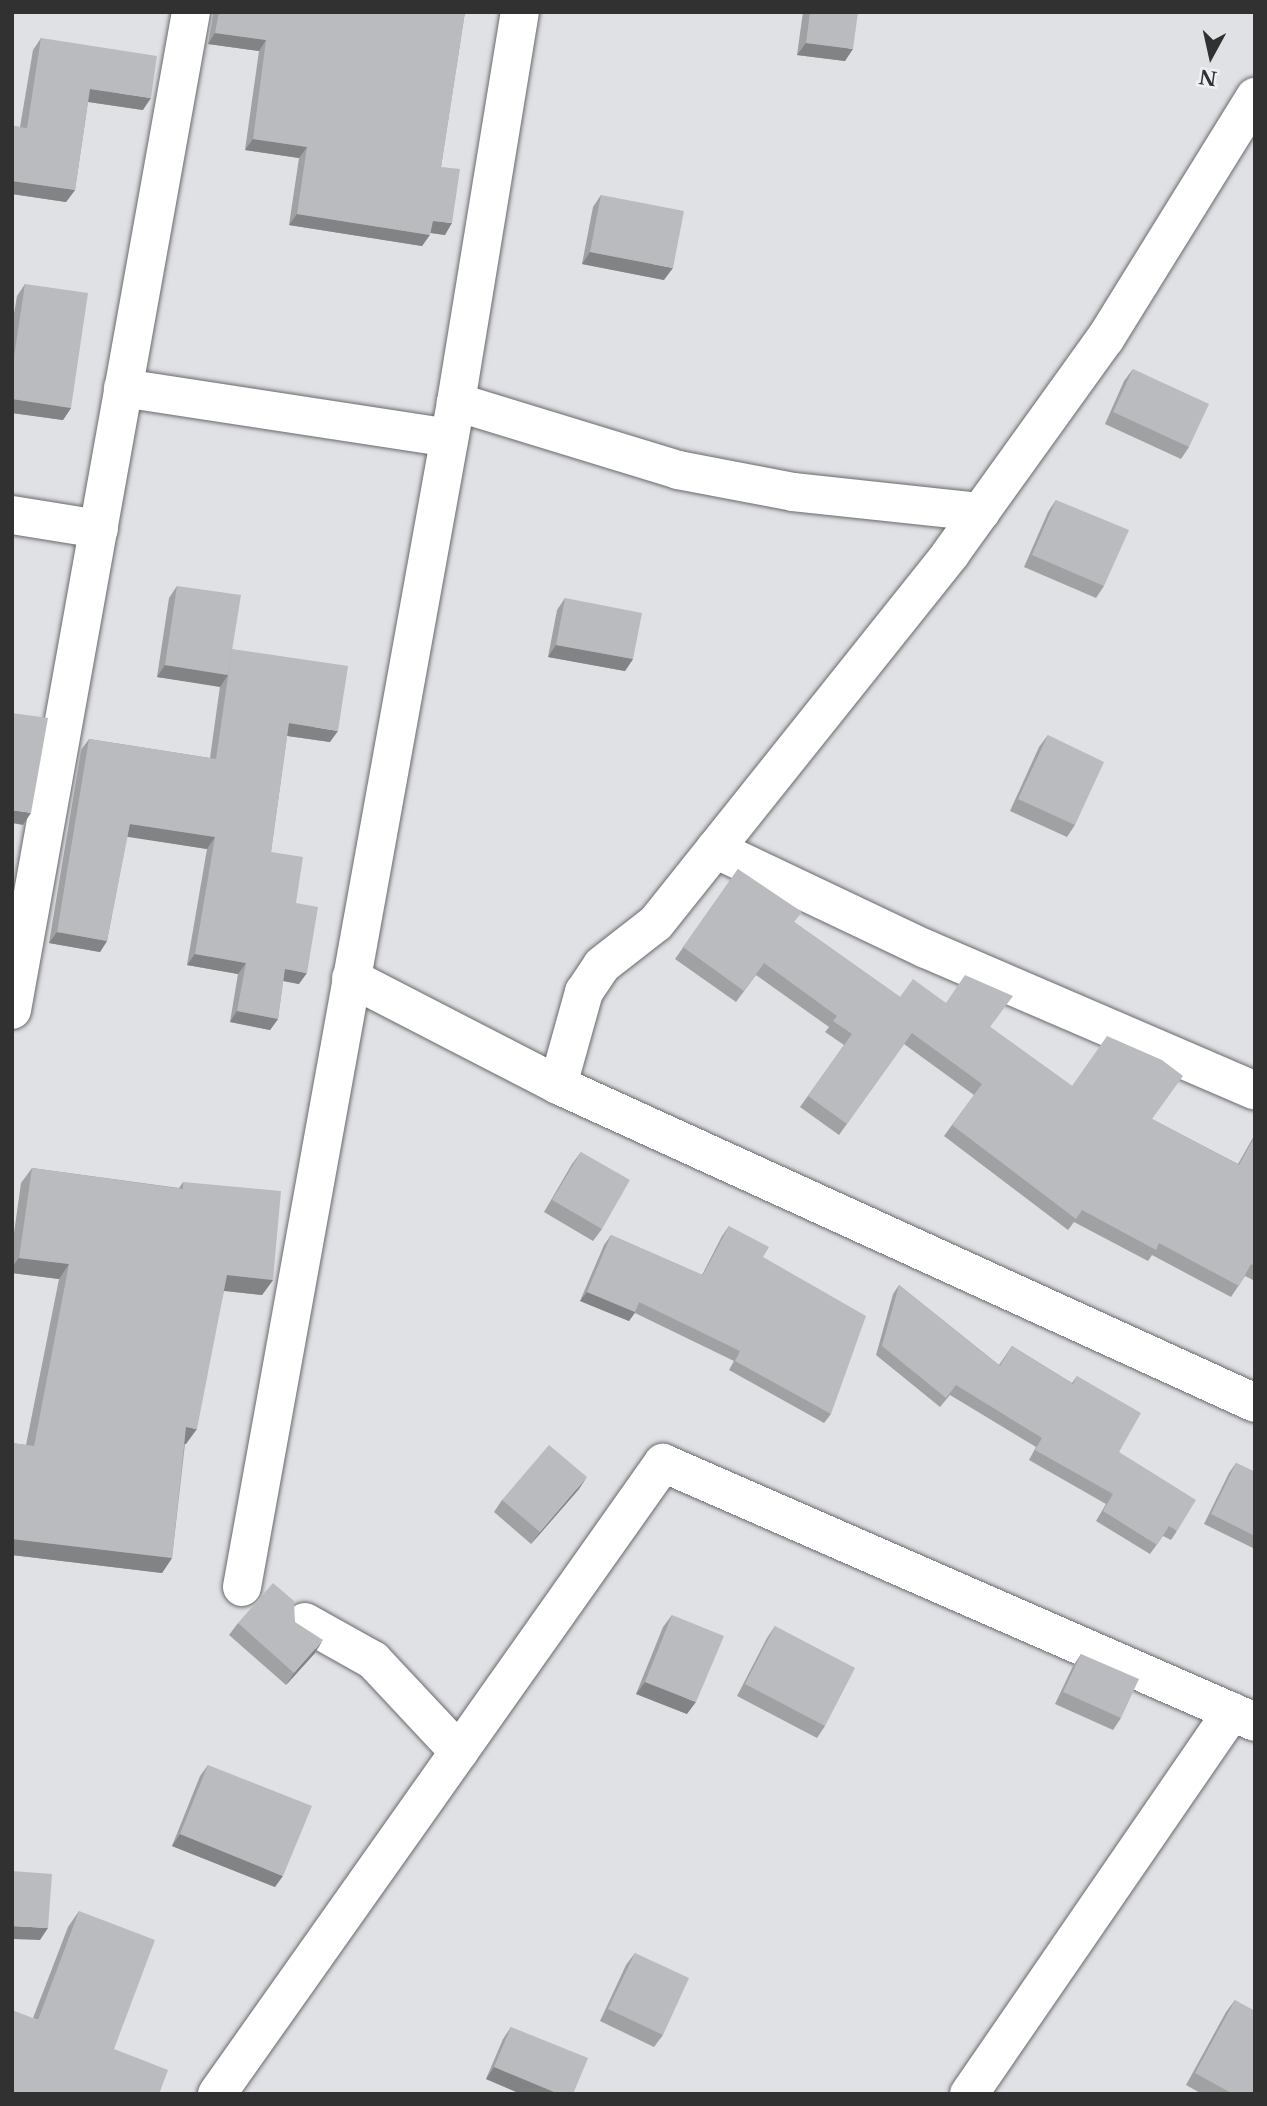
<!DOCTYPE html>
<style>
body{margin:0}
#map{position:relative;width:1267px;height:2106px;overflow:hidden;background:#e0e1e5;font-family:"Libre Baskerville",serif}
div>[style]{position:absolute}
.roads{filter:drop-shadow(0 0 2px #696a6d) drop-shadow(0 0 2px #696a6d)}
.minor>*{height:38px;margin:-19px;padding:0 19px;transform-origin:19px;border-radius:19px;background:#fff}
.wall>*{inset:0;background:#a0a1a3}
.shaded-wall>*{inset:0;background:#828385}
.building>*{inset:0;background:#babbbe}
span{translate:-50% -50%;white-space:nowrap;text-align:center;line-height:1.15;-webkit-text-stroke:6px #edeff2;paint-order:stroke}
.frame{position:absolute;inset:0;border:14px solid #313132;pointer-events:none}
.north{position:absolute;left:1176px;top:21px;width:70px;height:70px;-webkit-text-stroke:5px #edeff2;paint-order:stroke;rotate:188deg;font-size:19px;font-weight:700;line-height:28px;text-align:center;color:#313132}
.north::after{content:'';display:block;margin:auto;width:24px;height:32px;background:#313132;clip-path:polygon(50% 0,100% 100%,50% 72%,0 100%)}
</style>
<div id="map">
<div class="roads">
<div class="minor">
<div style="left:123px;top:388px;width:330px;rotate:8.7deg"></div>
<div style="left:456px;top:402px;width:232px;rotate:17deg"></div>
<div style="left:678px;top:470px;width:117px;rotate:10.8deg"></div>
<div style="left:793px;top:492px;width:189px;rotate:6.1deg"></div>
<div style="left:12px;top:515px;width:88px;rotate:9.1deg"></div>
<div style="left:715px;top:849px;width:233px;rotate:25.4deg"></div>
<div style="left:926px;top:949px;width:358px;rotate:23.3deg"></div>
<div style="left:351px;top:978px;width:233px;rotate:27.3deg"></div>
<div style="left:558px;top:1085px;width:766px;rotate:24.52deg"></div>
<div style="left:12px;top:1010px;width:1014px;rotate:-79.83deg"></div>
<div style="left:558px;top:1085px;width:97px;rotate:-74.4deg"></div>
<div style="left:584px;top:992px;width:32px;rotate:-56deg"></div>
<div style="left:602px;top:965px;width:68px;rotate:-37.9deg"></div>
<div style="left:656px;top:923px;width:473px;rotate:-51.4deg"></div>
<div style="left:951px;top:553px;width:264px;rotate:-54.3deg"></div>
<div style="left:1105px;top:339px;width:285px;rotate:-58.2deg"></div>
<div style="left:242px;top:1587px;width:1204px;rotate:-79.76deg"></div>
<div style="left:456px;top:402px;width:395px;rotate:-80.7deg"></div>
<div style="left:305px;top:1622px;width:78px;rotate:29.2deg"></div>
<div style="left:373px;top:1660px;width:126px;rotate:46.9deg"></div>
<div style="left:217px;top:2094px;width:773px;rotate:-54.75deg"></div>
<div style="left:663px;top:1463px;width:646px;rotate:23.63deg"></div>
<div style="left:969px;top:2094px;width:464px;rotate:-55.5deg"></div>
</div>
</div>
<div class="wall">
<div style="clip-path:polygon(212px 12px,465px 12px,441px 167px,445px 235px,430px 233px,422px 246px,289px 225px,299px 158px,245px 150px,259px 51px,208px 44px,213px 15px)"></div>
<div style="clip-path:polygon(803px 12px,858px 12px,845px 61px,797px 55px)"></div>
<div style="clip-path:polygon(41px 38px,143px 110px,88px 102px,75px 190px,66px 202px,12px 194px,12px 126px,20px 127px,33px 50px)"></div>
<div style="clip-path:polygon(601px 195px,664px 280px,582px 264px,593px 207px)"></div>
<div style="clip-path:polygon(25px 284px,71px 408px,63px 420px,12px 413px,12px 325px,17px 296px)"></div>
<div style="clip-path:polygon(1133px 369px,1189px 447px,1181px 459px,1105px 424px,1124px 381px)"></div>
<div style="clip-path:polygon(1056px 500px,1104px 586px,1096px 598px,1024px 567px,1048px 512px)"></div>
<div style="clip-path:polygon(177px 586px,232px 649px,330px 742px,287px 736px,271px 852px,296px 903px,299px 984px,283px 981px,278px 1019px,270px 1030px,230px 1022px,238px 974px,187px 965px,207px 849px,127px 836px,107px 941px,100px 952px,49px 943px,81px 750px,89px 739px,210px 758px,220px 686px,157px 677px,169px 598px)"></div>
<div style="clip-path:polygon(565px 598px,633px 659px,625px 671px,548px 657px,557px 610px)"></div>
<div style="clip-path:polygon(1048px 735px,1075px 825px,1067px 837px,1010px 811px,1039px 747px)"></div>
<div style="clip-path:polygon(738px 869px,794px 922px,900px 997px,946px 1003px,990px 1027px,1072px 1086px,1152px 1119px,1238px 1164px,1255px 1134px,1255px 1281px,1245px 1276px,1231px 1297px,1152px 1255px,1148px 1261px,1074px 1222px,1068px 1230px,944px 1136px,974px 1095px,904px 1044px,839px 1135px,800px 1107px,844px 1045px,825px 1032px,829px 1027px,756px 975px,736px 1002px,675px 959px)"></div>
<div style="clip-path:polygon(581px 1152px,602px 1229px,593px 1241px,544px 1212px,572px 1164px)"></div>
<div style="clip-path:polygon(32px 1168px,179px 1188px,183px 1182px,273px 1280px,262px 1295px,224px 1291px,186px 1444px,185px 1444px,172px 1558px,162px 1573px,12px 1555px,12px 1443px,26px 1445px,59px 1279px,12px 1273px,12px 1247px,21px 1183px)"></div>
<div style="clip-path:polygon(729px 1226px,763px 1257px,831px 1414px,824px 1423px,729px 1370px,734px 1361px,635px 1313px,629px 1321px,580px 1301px,604px 1245px,611px 1235px,702px 1275px,722px 1236px)"></div>
<div style="clip-path:polygon(899px 1285px,999px 1365px,1012px 1346px,1072px 1383px,1077px 1376px,1119px 1452px,1177px 1531px,1171px 1540px,1163px 1536px,1150px 1554px,1096px 1521px,1106px 1504px,1029px 1460px,1036px 1447px,950px 1395px,940px 1407px,876px 1355px,893px 1294px)"></div>
<div style="clip-path:polygon(1236px 1463px,1255px 1472px,1255px 1549px,1204px 1524px,1229px 1473px)"></div>
<div style="clip-path:polygon(579px 1489px,531px 1544px,494px 1512px,502px 1500px)"></div>
<div style="clip-path:polygon(672px 1615px,687px 1714px,636px 1694px,663px 1627px)"></div>
<div style="clip-path:polygon(295px 1622px,315px 1653px,286px 1685px,229px 1635px,238px 1623px)"></div>
<div style="clip-path:polygon(775px 1626px,825px 1726px,817px 1738px,737px 1696px,767px 1638px)"></div>
<div style="clip-path:polygon(1081px 1654px,1121px 1718px,1113px 1730px,1055px 1704px,1073px 1666px)"></div>
<div style="clip-path:polygon(208px 1765px,275px 1887px,172px 1846px,200px 1776px)"></div>
<div style="clip-path:polygon(79px 1911px,114px 2049px,33px 2018px,68px 1927px)"></div>
<div style="clip-path:polygon(635px 1953px,663px 2035px,654px 2047px,600px 2021px,626px 1965px)"></div>
<div style="clip-path:polygon(1235px 2000px,1255px 2094px,1202px 2094px,1186px 2085px,1226px 2012px)"></div>
<div style="clip-path:polygon(511px 2027px,573px 2094px,521px 2094px,486px 2079px,503px 2039px)"></div>
</div>
<div class="shaded-wall">
<div style="clip-path:polygon(215px 33px,266px 40px,259px 51px,208px 44px)"></div>
<div style="clip-path:polygon(806px 43px,853px 49px,845px 61px,797px 55px)"></div>
<div style="clip-path:polygon(90px 89px,151px 98px,143px 110px,82px 101px)"></div>
<div style="clip-path:polygon(253px 139px,307px 147px,299px 158px,245px 150px)"></div>
<div style="clip-path:polygon(12px 181px,75px 190px,66px 202px,12px 194px)"></div>
<div style="clip-path:polygon(297px 214px,430px 235px,422px 246px,289px 225px)"></div>
<div style="clip-path:polygon(433px 221px,452px 223px,445px 235px,425px 232px)"></div>
<div style="clip-path:polygon(590px 252px,673px 268px,664px 280px,582px 264px)"></div>
<div style="clip-path:polygon(12px 399px,71px 408px,63px 420px,12px 413px)"></div>
<div style="clip-path:polygon(556px 645px,633px 659px,625px 671px,548px 657px)"></div>
<div style="clip-path:polygon(165px 665px,228px 675px,220px 687px,157px 677px)"></div>
<div style="clip-path:polygon(289px 723px,338px 731px,330px 742px,281px 735px)"></div>
<div style="clip-path:polygon(12px 810px,31px 813px,23px 825px,12px 823px)"></div>
<div style="clip-path:polygon(130px 824px,215px 837px,207px 849px,122px 836px)"></div>
<div style="clip-path:polygon(57px 932px,107px 941px,100px 952px,49px 943px)"></div>
<div style="clip-path:polygon(195px 954px,246px 963px,238px 974px,187px 965px)"></div>
<div style="clip-path:polygon(285px 969px,307px 973px,299px 984px,278px 980px)"></div>
<div style="clip-path:polygon(237px 1011px,278px 1019px,270px 1030px,230px 1022px)"></div>
<div style="clip-path:polygon(19px 1258px,69px 1264px,59px 1279px,12px 1273px,12px 1267px)"></div>
<div style="clip-path:polygon(227px 1275px,273px 1280px,262px 1295px,217px 1290px)"></div>
<div style="clip-path:polygon(587px 1292px,635px 1312px,629px 1321px,580px 1301px)"></div>
<div style="clip-path:polygon(186px 1427px,197px 1429px,186px 1444px,176px 1442px)"></div>
<div style="clip-path:polygon(587px 1477px,579px 1489px,531px 1544px,540px 1532px)"></div>
<div style="clip-path:polygon(12px 1539px,172px 1558px,162px 1573px,12px 1555px)"></div>
<div style="clip-path:polygon(323px 1640px,315px 1653px,286px 1685px,294px 1673px)"></div>
<div style="clip-path:polygon(645px 1682px,696px 1702px,687px 1714px,636px 1694px)"></div>
<div style="clip-path:polygon(180px 1834px,283px 1876px,275px 1887px,172px 1846px)"></div>
<div style="clip-path:polygon(12px 1926px,48px 1928px,40px 1940px,12px 1939px)"></div>
<div style="clip-path:polygon(494px 2067px,559px 2094px,521px 2094px,486px 2079px)"></div>
</div>
<div class="building">
<div style="clip-path:polygon(219px 12px,465px 12px,441px 167px,460px 169px,452px 223px,433px 221px,430px 235px,297px 214px,307px 147px,253px 139px,266px 40px,215px 33px)"></div>
<div style="clip-path:polygon(810px 12px,858px 12px,853px 49px,806px 43px)"></div>
<div style="clip-path:polygon(41px 38px,157px 56px,151px 98px,90px 89px,75px 190px,12px 181px,12px 126px,27px 128px)"></div>
<div style="clip-path:polygon(601px 195px,684px 211px,673px 268px,590px 252px)"></div>
<div style="clip-path:polygon(25px 284px,88px 293px,71px 408px,12px 399px,12px 370px)"></div>
<div style="clip-path:polygon(1133px 369px,1209px 404px,1189px 447px,1113px 412px)"></div>
<div style="clip-path:polygon(1056px 500px,1129px 530px,1104px 586px,1032px 555px)"></div>
<div style="clip-path:polygon(177px 586px,241px 595px,228px 675px,165px 665px)"></div>
<div style="clip-path:polygon(565px 598px,642px 613px,633px 659px,556px 645px)"></div>
<div style="clip-path:polygon(232px 649px,348px 666px,338px 731px,289px 723px,271px 852px,303px 857px,296px 903px,318px 907px,307px 973px,285px 969px,278px 1019px,237px 1011px,246px 963px,195px 954px,215px 837px,130px 824px,107px 941px,57px 932px,89px 739px,216px 759px)"></div>
<div style="clip-path:polygon(12px 713px,48px 718px,31px 813px,12px 810px)"></div>
<div style="clip-path:polygon(1048px 735px,1104px 762px,1075px 825px,1018px 799px)"></div>
<div style="clip-path:polygon(738px 869px,802px 912px,794px 922px,900px 997px,913px 979px,946px 1003px,965px 975px,1013px 996px,990px 1027px,1072px 1086px,1107px 1036px,1162px 1060px,1183px 1076px,1152px 1119px,1239px 1165px,1255px 1136px,1255px 1266px,1251px 1264px,1239px 1286px,1159px 1243px,1156px 1250px,1082px 1210px,1076px 1219px,952px 1125px,982px 1084px,912px 1033px,847px 1124px,808px 1096px,852px 1034px,833px 1021px,837px 1016px,764px 963px,744px 991px,683px 947px)"></div>
<div style="clip-path:polygon(581px 1152px,630px 1180px,602px 1229px,552px 1200px)"></div>
<div style="clip-path:polygon(32px 1168px,183px 1189px,183px 1182px,281px 1191px,273px 1280px,227px 1275px,197px 1429px,186px 1427px,172px 1558px,12px 1539px,12px 1443px,34px 1446px,69px 1264px,19px 1258px)"></div>
<div style="clip-path:polygon(729px 1226px,769px 1247px,763px 1257px,866px 1316px,831px 1414px,735px 1361px,740px 1351px,639px 1302px,635px 1312px,587px 1292px,611px 1235px,703px 1275px)"></div>
<div style="clip-path:polygon(899px 1285px,1000px 1366px,1012px 1346px,1073px 1384px,1077px 1376px,1141px 1413px,1119px 1452px,1196px 1500px,1177px 1531px,1169px 1526px,1157px 1545px,1103px 1511px,1113px 1494px,1035px 1450px,1042px 1438px,956px 1385px,946px 1398px,882px 1346px)"></div>
<div style="clip-path:polygon(549px 1445px,587px 1477px,540px 1532px,502px 1500px)"></div>
<div style="clip-path:polygon(1236px 1463px,1255px 1472px,1255px 1536px,1211px 1514px)"></div>
<div style="clip-path:polygon(273px 1583px,294px 1601px,295px 1622px,323px 1640px,294px 1673px,238px 1623px)"></div>
<div style="clip-path:polygon(672px 1615px,724px 1636px,696px 1702px,645px 1682px)"></div>
<div style="clip-path:polygon(775px 1626px,855px 1668px,825px 1726px,745px 1684px)"></div>
<div style="clip-path:polygon(1081px 1654px,1139px 1679px,1121px 1718px,1063px 1692px)"></div>
<div style="clip-path:polygon(208px 1765px,312px 1806px,283px 1876px,180px 1834px)"></div>
<div style="clip-path:polygon(12px 1826px,14px 1826px,12px 1856px)"></div>
<div style="clip-path:polygon(12px 1871px,52px 1874px,48px 1928px,12px 1926px)"></div>
<div style="clip-path:polygon(79px 1911px,155px 1940px,114px 2049px,168px 2070px,159px 2094px,12px 2094px,12px 2010px,38px 2020px)"></div>
<div style="clip-path:polygon(635px 1953px,689px 1978px,663px 2035px,608px 2009px)"></div>
<div style="clip-path:polygon(1235px 2000px,1255px 2011px,1255px 2094px,1233px 2094px,1195px 2073px)"></div>
<div style="clip-path:polygon(511px 2027px,588px 2058px,573px 2094px,559px 2094px,494px 2067px)"></div>
</div>
<div class="frame"></div>
<div class="north">N</div>
</div>
